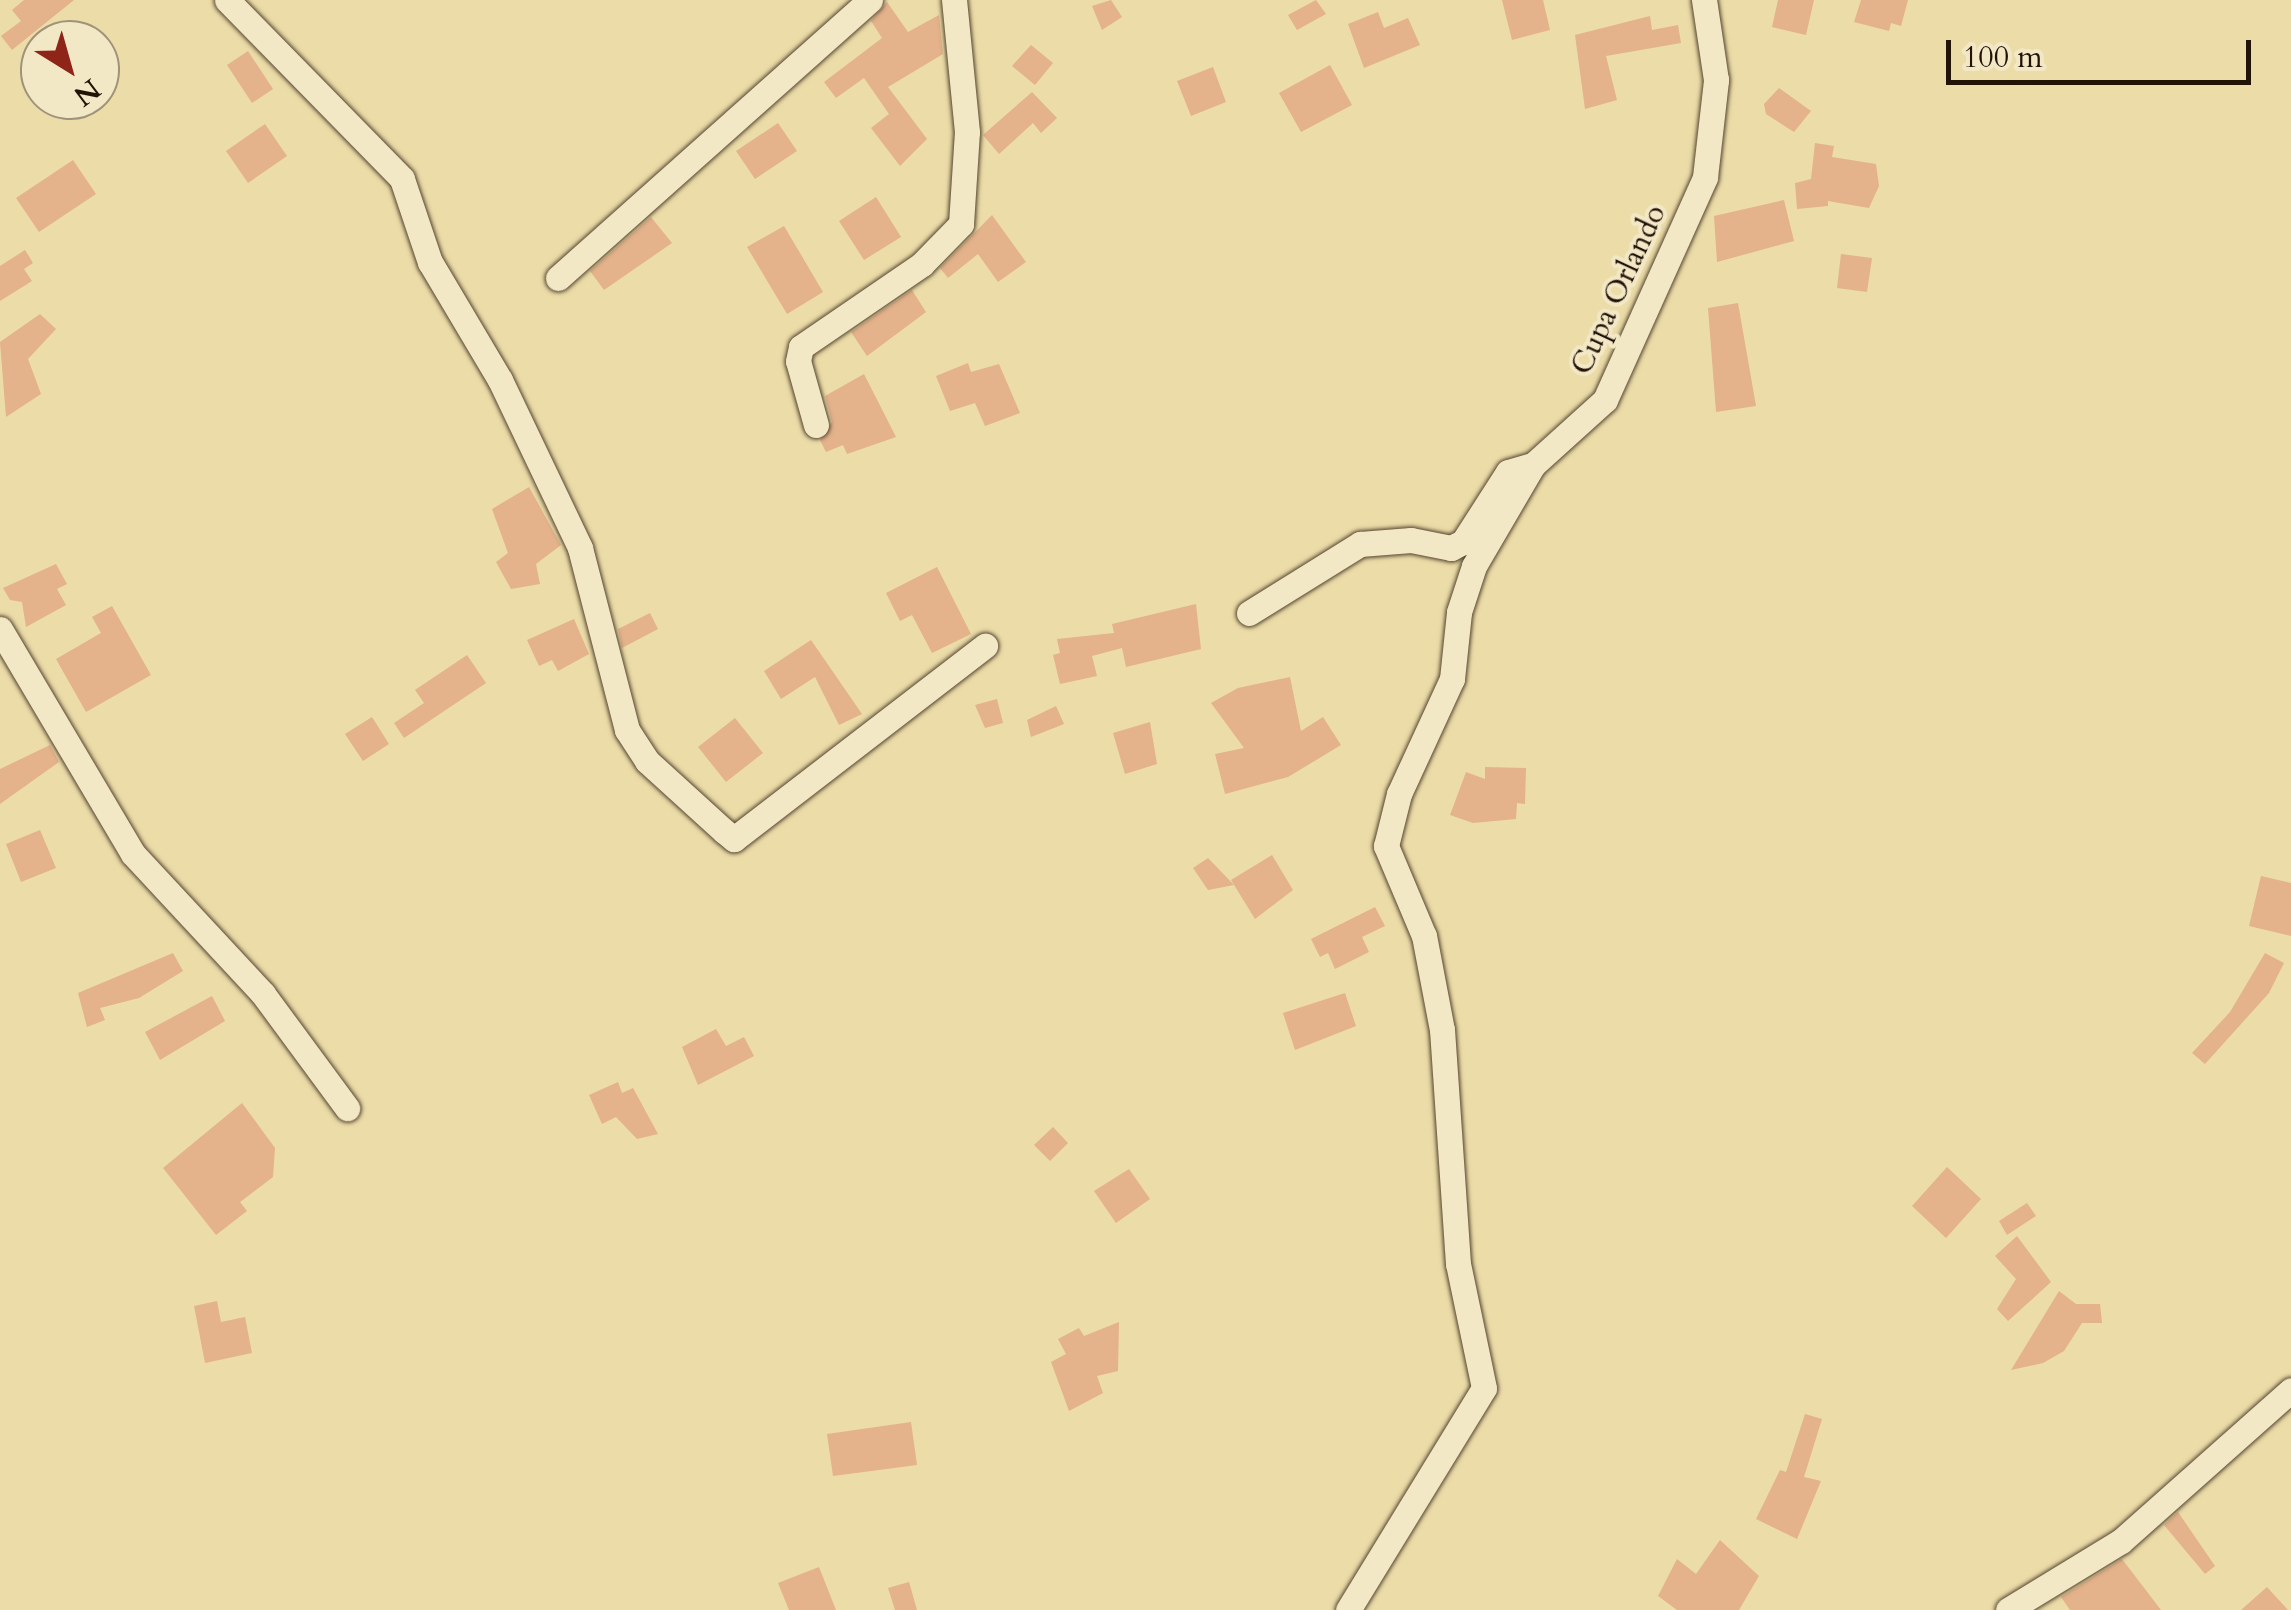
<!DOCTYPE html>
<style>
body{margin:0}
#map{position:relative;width:2291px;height:1610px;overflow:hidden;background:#ecdca8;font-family:Cardo,serif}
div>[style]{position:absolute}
.building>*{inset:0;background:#e4b28b}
.roads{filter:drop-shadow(0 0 2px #54452f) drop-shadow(0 0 2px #54452f)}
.street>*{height:25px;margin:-12.5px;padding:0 12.5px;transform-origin:12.5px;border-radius:12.5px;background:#f3e8c6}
span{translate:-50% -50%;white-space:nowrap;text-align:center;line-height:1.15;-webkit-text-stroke:8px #f3e8c6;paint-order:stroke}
.street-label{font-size:30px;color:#221307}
.north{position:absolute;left:20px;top:20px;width:100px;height:100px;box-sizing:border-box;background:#f3e8c6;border:2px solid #9f937a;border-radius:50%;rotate:143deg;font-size:28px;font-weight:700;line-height:40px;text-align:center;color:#221307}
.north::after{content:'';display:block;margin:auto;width:35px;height:45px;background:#8f2418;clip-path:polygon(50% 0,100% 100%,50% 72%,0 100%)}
.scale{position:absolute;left:1946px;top:40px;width:305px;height:45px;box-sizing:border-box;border:5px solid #221307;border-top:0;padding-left:12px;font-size:30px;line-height:35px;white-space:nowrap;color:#221307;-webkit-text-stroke:8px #f3e8c6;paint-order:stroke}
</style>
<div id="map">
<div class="building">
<div style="clip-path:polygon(24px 0,74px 0,12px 50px,1px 36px,21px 21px,12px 10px)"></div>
<div style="clip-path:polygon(1111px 0,1122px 17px,1102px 30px,1092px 6px)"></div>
<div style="clip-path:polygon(1316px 0,1326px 14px,1297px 30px,1288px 15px)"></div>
<div style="clip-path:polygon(1502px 0,1543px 0,1550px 30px,1512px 40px)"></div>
<div style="clip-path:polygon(1778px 0,1814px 0,1806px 35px,1772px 27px)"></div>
<div style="clip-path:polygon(1861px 0,1908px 0,1901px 26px,1891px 23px,1889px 31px,1854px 22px)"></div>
<div style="clip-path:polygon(887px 2px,908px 32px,939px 15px,943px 54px,888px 87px,927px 139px,900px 166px,871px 128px,889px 114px,864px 78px,836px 98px,824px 82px,882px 38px,871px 21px)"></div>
<div style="clip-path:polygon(1378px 12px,1384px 28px,1408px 18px,1420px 45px,1364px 68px,1348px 24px)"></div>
<div style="clip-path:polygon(1650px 16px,1652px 30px,1678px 25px,1681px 43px,1606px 56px,1617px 100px,1585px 109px,1575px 35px)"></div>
<div style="clip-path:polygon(1031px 45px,1053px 63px,1035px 85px,1012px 66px)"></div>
<div style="clip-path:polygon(248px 51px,273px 89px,252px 103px,227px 65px)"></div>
<div style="clip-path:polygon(1330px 65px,1352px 105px,1301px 132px,1279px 93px)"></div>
<div style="clip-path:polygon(1213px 67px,1226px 102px,1191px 116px,1177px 81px)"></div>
<div style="clip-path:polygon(1779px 88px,1811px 111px,1794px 132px,1766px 114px,1764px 104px)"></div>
<div style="clip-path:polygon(1032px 92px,1057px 118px,1041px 133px,1033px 123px,999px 154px,983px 135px)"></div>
<div style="clip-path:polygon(778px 123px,797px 151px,755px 179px,736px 151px)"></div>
<div style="clip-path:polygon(265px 124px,287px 156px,248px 183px,226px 151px)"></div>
<div style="clip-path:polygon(1815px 143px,1834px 146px,1832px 157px,1876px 164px,1879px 186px,1869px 208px,1828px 201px,1828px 206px,1797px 209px,1795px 183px,1811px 179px)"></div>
<div style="clip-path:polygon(73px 160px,96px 194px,39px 232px,16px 198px)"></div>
<div style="clip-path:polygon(876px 197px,901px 237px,864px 260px,839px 221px)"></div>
<div style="clip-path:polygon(1784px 200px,1794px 241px,1717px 262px,1714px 216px)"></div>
<div style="clip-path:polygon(992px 215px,1026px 262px,998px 282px,978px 254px,948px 278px,940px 268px)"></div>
<div style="clip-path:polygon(651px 217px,672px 243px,604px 290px,590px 271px)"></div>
<div style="clip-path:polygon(784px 226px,823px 292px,787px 314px,747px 247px)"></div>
<div style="clip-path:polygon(25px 250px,33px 263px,24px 269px,32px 281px,0 301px,0 266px)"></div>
<div style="clip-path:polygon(1841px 254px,1872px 258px,1867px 292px,1837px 288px)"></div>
<div style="clip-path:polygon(912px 290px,926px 312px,867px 356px,851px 332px)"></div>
<div style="clip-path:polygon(1738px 303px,1756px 406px,1716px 412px,1708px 308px)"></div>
<div style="clip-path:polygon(40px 314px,56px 329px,28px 359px,41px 394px,6px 417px,0 342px)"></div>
<div style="clip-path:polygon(968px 363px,971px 372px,999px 364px,1020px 413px,985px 426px,975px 403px,950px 411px,936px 376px)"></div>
<div style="clip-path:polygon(864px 374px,896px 437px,847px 454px,843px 445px,826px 452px,820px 440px,832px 422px,825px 396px)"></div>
<div style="clip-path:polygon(529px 487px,561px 545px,536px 564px,540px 584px,511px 589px,496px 562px,508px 553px,492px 509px)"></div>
<div style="clip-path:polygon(56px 564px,67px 584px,57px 589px,66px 605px,26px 627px,22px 602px,10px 600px,3px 588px)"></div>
<div style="clip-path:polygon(937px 567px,971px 634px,932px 653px,912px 615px,900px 621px,886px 593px)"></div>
<div style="clip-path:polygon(1196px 604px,1201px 649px,1126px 667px,1122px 648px,1092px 656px,1097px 676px,1060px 684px,1053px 655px,1060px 653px,1057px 639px,1114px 633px,1112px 624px)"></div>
<div style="clip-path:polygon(112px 606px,151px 675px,86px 712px,56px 659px,101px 633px,92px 617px)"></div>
<div style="clip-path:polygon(650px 613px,658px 629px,622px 648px,618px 629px)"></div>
<div style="clip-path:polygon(574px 619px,589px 654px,558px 671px,552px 660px,539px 666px,527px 640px)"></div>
<div style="clip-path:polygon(811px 640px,862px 714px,839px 725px,815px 677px,781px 699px,764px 671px)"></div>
<div style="clip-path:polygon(467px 655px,486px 683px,404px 738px,394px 723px,424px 703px,415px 690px)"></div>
<div style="clip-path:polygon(1290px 677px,1301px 731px,1323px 717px,1341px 745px,1288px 777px,1225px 794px,1215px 754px,1244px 748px,1211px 703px,1238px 688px)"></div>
<div style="clip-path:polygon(997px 699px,1003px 723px,985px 728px,975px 705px)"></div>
<div style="clip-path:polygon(1056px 706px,1064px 724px,1031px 737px,1027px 720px)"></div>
<div style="clip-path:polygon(372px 717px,389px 744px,363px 761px,345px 734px)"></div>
<div style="clip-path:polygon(735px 718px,763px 753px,726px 782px,698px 747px)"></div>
<div style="clip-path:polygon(1150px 722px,1157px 764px,1125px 774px,1113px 733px)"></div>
<div style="clip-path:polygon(50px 745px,59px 762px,0 804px,0 769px)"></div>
<div style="clip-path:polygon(1485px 767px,1526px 768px,1525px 804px,1517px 803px,1516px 819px,1473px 823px,1450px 815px,1466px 772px,1485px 779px)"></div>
<div style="clip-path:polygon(40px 830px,56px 868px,21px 882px,6px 844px)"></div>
<div style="clip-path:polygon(1272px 855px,1293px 890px,1255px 919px,1231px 880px)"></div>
<div style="clip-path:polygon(1208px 858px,1234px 885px,1208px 890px,1193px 868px)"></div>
<div style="clip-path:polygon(2261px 876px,2291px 883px,2291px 936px,2249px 926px)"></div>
<div style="clip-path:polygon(1375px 907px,1385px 926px,1362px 937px,1369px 952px,1335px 969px,1328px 953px,1320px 957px,1311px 939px)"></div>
<div style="clip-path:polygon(173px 953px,183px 971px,139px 998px,100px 1008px,105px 1020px,87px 1027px,78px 993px)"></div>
<div style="clip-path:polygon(2265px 953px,2284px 963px,2269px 993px,2205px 1064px,2192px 1053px,2230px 1012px)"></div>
<div style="clip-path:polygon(1345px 993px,1356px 1026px,1295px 1050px,1283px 1013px)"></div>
<div style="clip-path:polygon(212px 996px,225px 1021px,160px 1060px,145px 1032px)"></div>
<div style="clip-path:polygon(716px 1029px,726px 1046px,744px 1037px,754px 1056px,698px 1085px,682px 1047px)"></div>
<div style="clip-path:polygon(618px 1082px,622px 1093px,633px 1088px,658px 1134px,637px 1139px,616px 1117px,602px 1124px,589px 1095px)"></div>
<div style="clip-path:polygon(242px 1103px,275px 1148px,273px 1177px,240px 1202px,247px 1211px,216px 1235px,163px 1168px)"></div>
<div style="clip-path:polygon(1053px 1127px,1068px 1143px,1050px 1161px,1034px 1145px)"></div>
<div style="clip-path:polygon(1947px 1167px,1981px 1199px,1946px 1238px,1912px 1206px)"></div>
<div style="clip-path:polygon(1129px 1169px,1150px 1199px,1116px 1223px,1094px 1191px)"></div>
<div style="clip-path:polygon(2027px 1203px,2036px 1216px,2007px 1235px,1999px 1221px)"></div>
<div style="clip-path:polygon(2017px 1236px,2051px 1282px,2008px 1321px,1997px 1309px,2016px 1279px,1995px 1256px)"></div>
<div style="clip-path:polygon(2059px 1291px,2076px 1304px,2100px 1304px,2102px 1323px,2082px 1323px,2064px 1351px,2043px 1363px,2011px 1370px)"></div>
<div style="clip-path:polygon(217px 1301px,221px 1322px,245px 1317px,252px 1353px,205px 1363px,194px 1306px)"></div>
<div style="clip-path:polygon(1119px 1322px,1118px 1371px,1097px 1376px,1103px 1393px,1069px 1411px,1051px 1362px,1066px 1354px,1058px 1339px,1079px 1328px,1084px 1336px)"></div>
<div style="clip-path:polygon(1805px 1414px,1822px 1419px,1804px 1477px,1821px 1481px,1797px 1539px,1756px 1519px,1780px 1470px,1786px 1472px)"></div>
<div style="clip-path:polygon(911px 1422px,917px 1465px,833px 1476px,827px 1434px)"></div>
<div style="clip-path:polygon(2178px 1512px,2215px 1566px,2205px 1574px,2164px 1525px)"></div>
<div style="clip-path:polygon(1720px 1540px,1759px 1576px,1739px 1610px,1677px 1610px,1658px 1596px,1677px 1559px,1696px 1574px)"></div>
<div style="clip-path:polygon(2122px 1559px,2161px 1610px,2070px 1610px,2061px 1597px)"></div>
<div style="clip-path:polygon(819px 1567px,836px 1610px,789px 1610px,778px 1583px)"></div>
<div style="clip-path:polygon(909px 1582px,917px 1610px,895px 1610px,888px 1588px)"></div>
<div style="clip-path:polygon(2267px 1587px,2288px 1610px,2241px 1610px)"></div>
</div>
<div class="roads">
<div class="street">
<div style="left:227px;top:0;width:250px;rotate:45.6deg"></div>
<div style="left:402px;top:179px;width:88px;rotate:71.4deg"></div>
<div style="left:430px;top:262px;width:137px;rotate:59.3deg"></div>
<div style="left:500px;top:380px;width:186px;rotate:64.5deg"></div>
<div style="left:580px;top:548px;width:188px;rotate:75.5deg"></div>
<div style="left:627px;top:730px;width:37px;rotate:57deg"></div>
<div style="left:647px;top:761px;width:104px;rotate:42.3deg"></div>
<div style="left:724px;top:831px;width:13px;rotate:39deg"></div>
<div style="left:734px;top:839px;width:317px;rotate:-37.6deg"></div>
<div style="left:558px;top:278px;width:418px;rotate:-41.7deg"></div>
<div style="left:816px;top:425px;width:66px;rotate:-105.7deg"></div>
<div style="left:798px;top:361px;width:14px;rotate:-78deg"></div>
<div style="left:801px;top:347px;width:147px;rotate:-34.4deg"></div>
<div style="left:922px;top:264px;width:56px;rotate:-45.7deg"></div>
<div style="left:961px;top:224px;width:92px;rotate:-86.3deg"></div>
<div style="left:967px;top:132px;width:133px;rotate:-95.6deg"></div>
<div style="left:1249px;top:613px;width:131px;rotate:-31.9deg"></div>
<div style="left:1360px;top:544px;width:51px;rotate:-4.5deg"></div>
<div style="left:1411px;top:540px;width:41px;rotate:11.3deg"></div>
<div style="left:1451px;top:548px;width:13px;rotate:-27deg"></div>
<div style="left:1463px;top:542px;width:83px;rotate:-57.3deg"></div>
<div style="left:1508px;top:472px;width:26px;rotate:-16deg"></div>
<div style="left:0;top:629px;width:261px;rotate:59.4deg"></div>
<div style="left:133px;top:854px;width:191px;rotate:47.1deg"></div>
<div style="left:263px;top:994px;width:142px;rotate:53.6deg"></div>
<div style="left:1348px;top:1610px;width:260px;rotate:-58.5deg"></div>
<div style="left:1484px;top:1388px;width:127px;rotate:-101.8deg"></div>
<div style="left:1458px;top:1264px;width:235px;rotate:-93.9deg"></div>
<div style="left:1442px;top:1030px;width:96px;rotate:-100.8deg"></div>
<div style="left:1424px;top:936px;width:98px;rotate:-112.9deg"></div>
<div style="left:1386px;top:846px;width:54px;rotate:-76deg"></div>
<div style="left:1399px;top:794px;width:127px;rotate:-65.3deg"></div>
<div style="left:1452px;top:679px;width:67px;rotate:-84deg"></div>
<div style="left:1459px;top:612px;width:48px;rotate:-71.9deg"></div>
<div style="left:1474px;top:566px;width:117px;rotate:-59.7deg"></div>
<div style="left:1533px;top:465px;width:97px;rotate:-42.1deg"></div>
<div style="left:1605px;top:400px;width:244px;rotate:-65.8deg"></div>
<div style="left:1705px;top:177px;width:98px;rotate:-83.5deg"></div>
<div style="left:1716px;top:80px;width:81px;rotate:-98.5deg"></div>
<div style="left:2008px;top:1610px;width:132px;rotate:-31.4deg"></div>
<div style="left:2121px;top:1541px;width:227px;rotate:-41.6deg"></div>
</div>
</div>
<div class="street-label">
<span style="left:1619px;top:290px;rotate:-65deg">Cupa Orlando</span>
</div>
<div class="north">N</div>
<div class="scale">100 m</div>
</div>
